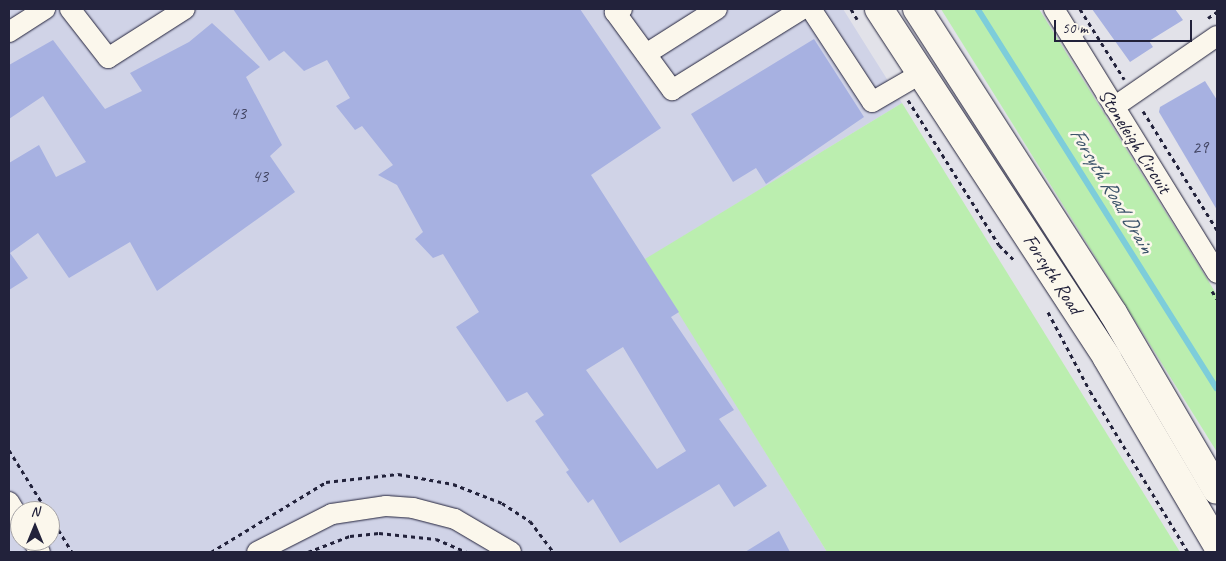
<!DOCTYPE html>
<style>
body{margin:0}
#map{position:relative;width:1226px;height:561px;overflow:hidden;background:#e2e2e9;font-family:Caveat,sans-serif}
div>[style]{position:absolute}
.built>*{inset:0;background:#d0d3e7}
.green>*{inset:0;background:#bbeeaf}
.stream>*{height:5.5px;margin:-2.75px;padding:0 2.75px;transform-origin:2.75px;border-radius:2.75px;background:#7dcdda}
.building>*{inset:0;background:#a7b1e1}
.path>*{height:3px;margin-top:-1.5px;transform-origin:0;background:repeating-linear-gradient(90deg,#22223b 0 4px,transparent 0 8px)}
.roads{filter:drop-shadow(0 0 1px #22223b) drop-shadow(0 0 1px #22223b)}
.minor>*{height:20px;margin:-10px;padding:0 10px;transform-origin:10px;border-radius:10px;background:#fbf7ec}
.highway>*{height:28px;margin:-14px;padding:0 14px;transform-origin:14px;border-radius:14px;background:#fbf7ec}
span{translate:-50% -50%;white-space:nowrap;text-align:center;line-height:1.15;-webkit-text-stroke:5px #fbf7ec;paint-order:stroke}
.number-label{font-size:18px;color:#434664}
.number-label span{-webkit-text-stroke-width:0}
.street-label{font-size:20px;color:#22223b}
.water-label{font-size:21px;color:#3d556b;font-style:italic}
.frame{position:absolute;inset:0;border:10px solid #22223b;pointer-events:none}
.north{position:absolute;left:10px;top:501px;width:50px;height:50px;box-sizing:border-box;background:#fbf7ec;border:1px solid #a4a2a5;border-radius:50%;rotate:0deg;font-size:14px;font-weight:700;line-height:20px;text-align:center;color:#22223b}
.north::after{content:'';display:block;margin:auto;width:18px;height:22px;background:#22223b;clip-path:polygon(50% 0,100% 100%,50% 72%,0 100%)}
.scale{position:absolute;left:1054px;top:20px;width:138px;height:22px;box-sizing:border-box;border:2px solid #22223b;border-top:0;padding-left:6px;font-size:15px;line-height:18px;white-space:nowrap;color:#22223b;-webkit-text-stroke:4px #fbf7ec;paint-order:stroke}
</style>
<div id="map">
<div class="built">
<div style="clip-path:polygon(evenodd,9px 9px,843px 9px,902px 103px,646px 259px,827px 552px,9px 552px,9px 9px,20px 511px,50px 511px,50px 541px,20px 541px,20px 511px)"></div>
</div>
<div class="green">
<div style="clip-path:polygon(941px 9px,1039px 9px,1217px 295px,1217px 452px)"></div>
<div style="clip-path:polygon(902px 103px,1180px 552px,827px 552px,645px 259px)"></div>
</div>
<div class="stream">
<div style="left:978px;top:9px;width:448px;rotate:57.8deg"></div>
</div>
<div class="building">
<div style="clip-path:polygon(evenodd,233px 9px,580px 9px,661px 128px,591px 175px,679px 312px,671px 317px,734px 410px,719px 419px,767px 486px,734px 507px,719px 484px,620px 543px,593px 499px,588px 503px,566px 472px,569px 470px,535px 421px,544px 415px,527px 392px,507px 402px,456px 327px,479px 312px,443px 254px,433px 258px,415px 239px,423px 232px,397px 185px,378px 175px,393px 165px,362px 126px,355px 130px,336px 106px,350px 98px,327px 60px,304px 71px,284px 51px,269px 61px,233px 9px,623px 347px,686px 451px,657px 469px,586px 370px,623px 347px)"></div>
<div style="clip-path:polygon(1092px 9px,1175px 9px,1183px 20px,1149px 41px,1153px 47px,1130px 62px)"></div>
<div style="clip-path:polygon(212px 23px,260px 67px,246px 77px,282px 145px,270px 156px,295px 192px,157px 291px,130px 242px,69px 278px,38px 233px,10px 253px,28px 278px,9px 290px,9px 163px,39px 145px,56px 177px,86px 162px,43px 96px,9px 119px,9px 65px,53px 40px,105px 109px,142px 91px,130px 73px,189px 42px)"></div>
<div style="clip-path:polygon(814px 39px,864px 117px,766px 184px,756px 168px,733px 182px,691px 114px)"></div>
<div style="clip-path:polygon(1205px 81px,1217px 100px,1217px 210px,1159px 112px,1160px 107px)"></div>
<div style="clip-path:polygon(779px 531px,790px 552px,745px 552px)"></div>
</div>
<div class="path">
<div style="left:851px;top:9px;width:12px;rotate:59deg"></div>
<div style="left:1080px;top:9px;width:83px;rotate:57.8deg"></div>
<div style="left:1208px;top:18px;width:11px;rotate:-34deg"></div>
<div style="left:908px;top:100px;width:171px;rotate:57.9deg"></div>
<div style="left:999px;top:245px;width:23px;rotate:45deg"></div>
<div style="left:1143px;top:111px;width:140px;rotate:58.1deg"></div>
<div style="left:1212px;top:291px;width:9px;rotate:58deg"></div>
<div style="left:1048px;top:312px;width:89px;rotate:62deg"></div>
<div style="left:1090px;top:391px;width:188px;rotate:58.7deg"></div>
<div style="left:9px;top:450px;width:72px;rotate:58.1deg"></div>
<div style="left:50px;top:516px;width:42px;rotate:58.6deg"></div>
<div style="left:211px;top:552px;width:135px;rotate:-31.3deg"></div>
<div style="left:326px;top:482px;width:72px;rotate:-6.3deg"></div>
<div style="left:398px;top:474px;width:56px;rotate:10.3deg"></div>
<div style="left:453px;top:484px;width:53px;rotate:21.2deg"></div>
<div style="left:502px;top:503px;width:33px;rotate:33deg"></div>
<div style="left:530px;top:521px;width:39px;rotate:53deg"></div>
<div style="left:308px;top:552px;width:45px;rotate:-20.9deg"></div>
<div style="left:350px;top:536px;width:29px;rotate:-6deg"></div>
<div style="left:379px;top:533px;width:57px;rotate:6deg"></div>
<div style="left:436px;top:539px;width:33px;rotate:23deg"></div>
</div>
<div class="roads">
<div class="minor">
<div style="left:70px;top:9px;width:62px;rotate:52.2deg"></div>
<div style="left:108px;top:58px;width:91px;rotate:-32.5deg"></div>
<div style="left:622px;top:9px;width:8px;rotate:157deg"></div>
<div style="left:615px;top:12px;width:97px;rotate:53.8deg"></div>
<div style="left:672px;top:90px;width:153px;rotate:-31.9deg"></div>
<div style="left:811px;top:9px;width:111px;rotate:56.7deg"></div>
<div style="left:872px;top:102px;width:58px;rotate:-30.1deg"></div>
<div style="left:1054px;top:9px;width:310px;rotate:58.3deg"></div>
<div style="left:9px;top:32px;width:43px;rotate:-32.6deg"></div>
<div style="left:646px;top:54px;width:84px;rotate:-32.4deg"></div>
<div style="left:1114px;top:107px;width:125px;rotate:-34.6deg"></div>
<div style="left:9px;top:502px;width:21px;rotate:59deg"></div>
<div style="left:33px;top:541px;width:13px;rotate:58deg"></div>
<div style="left:257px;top:552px;width:84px;rotate:-26.9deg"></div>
<div style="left:332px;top:514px;width:55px;rotate:-8.4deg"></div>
<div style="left:386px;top:506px;width:27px;rotate:4deg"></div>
<div style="left:413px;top:508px;width:43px;rotate:14.7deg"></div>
<div style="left:455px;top:519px;width:65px;rotate:30.5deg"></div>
</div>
<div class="highway">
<div style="left:879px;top:9px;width:417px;rotate:56.8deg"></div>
<div style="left:1107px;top:358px;width:217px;rotate:59.5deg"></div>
<div style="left:917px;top:9px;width:362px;rotate:57.2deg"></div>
<div style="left:1113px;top:313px;width:205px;rotate:59.6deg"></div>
</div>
</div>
<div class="number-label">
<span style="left:238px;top:113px">43</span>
<span style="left:1200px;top:147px">29</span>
<span style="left:260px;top:176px">43</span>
</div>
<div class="street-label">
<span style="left:1135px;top:141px;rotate:58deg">Stoneleigh Circuit</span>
<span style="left:1053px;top:274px;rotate:57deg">Forsyth Road</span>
</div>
<div class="water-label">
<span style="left:1112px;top:190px;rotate:59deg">Forsyth Road Drain</span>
</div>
<div class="frame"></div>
<div class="north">N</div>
<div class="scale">50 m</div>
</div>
